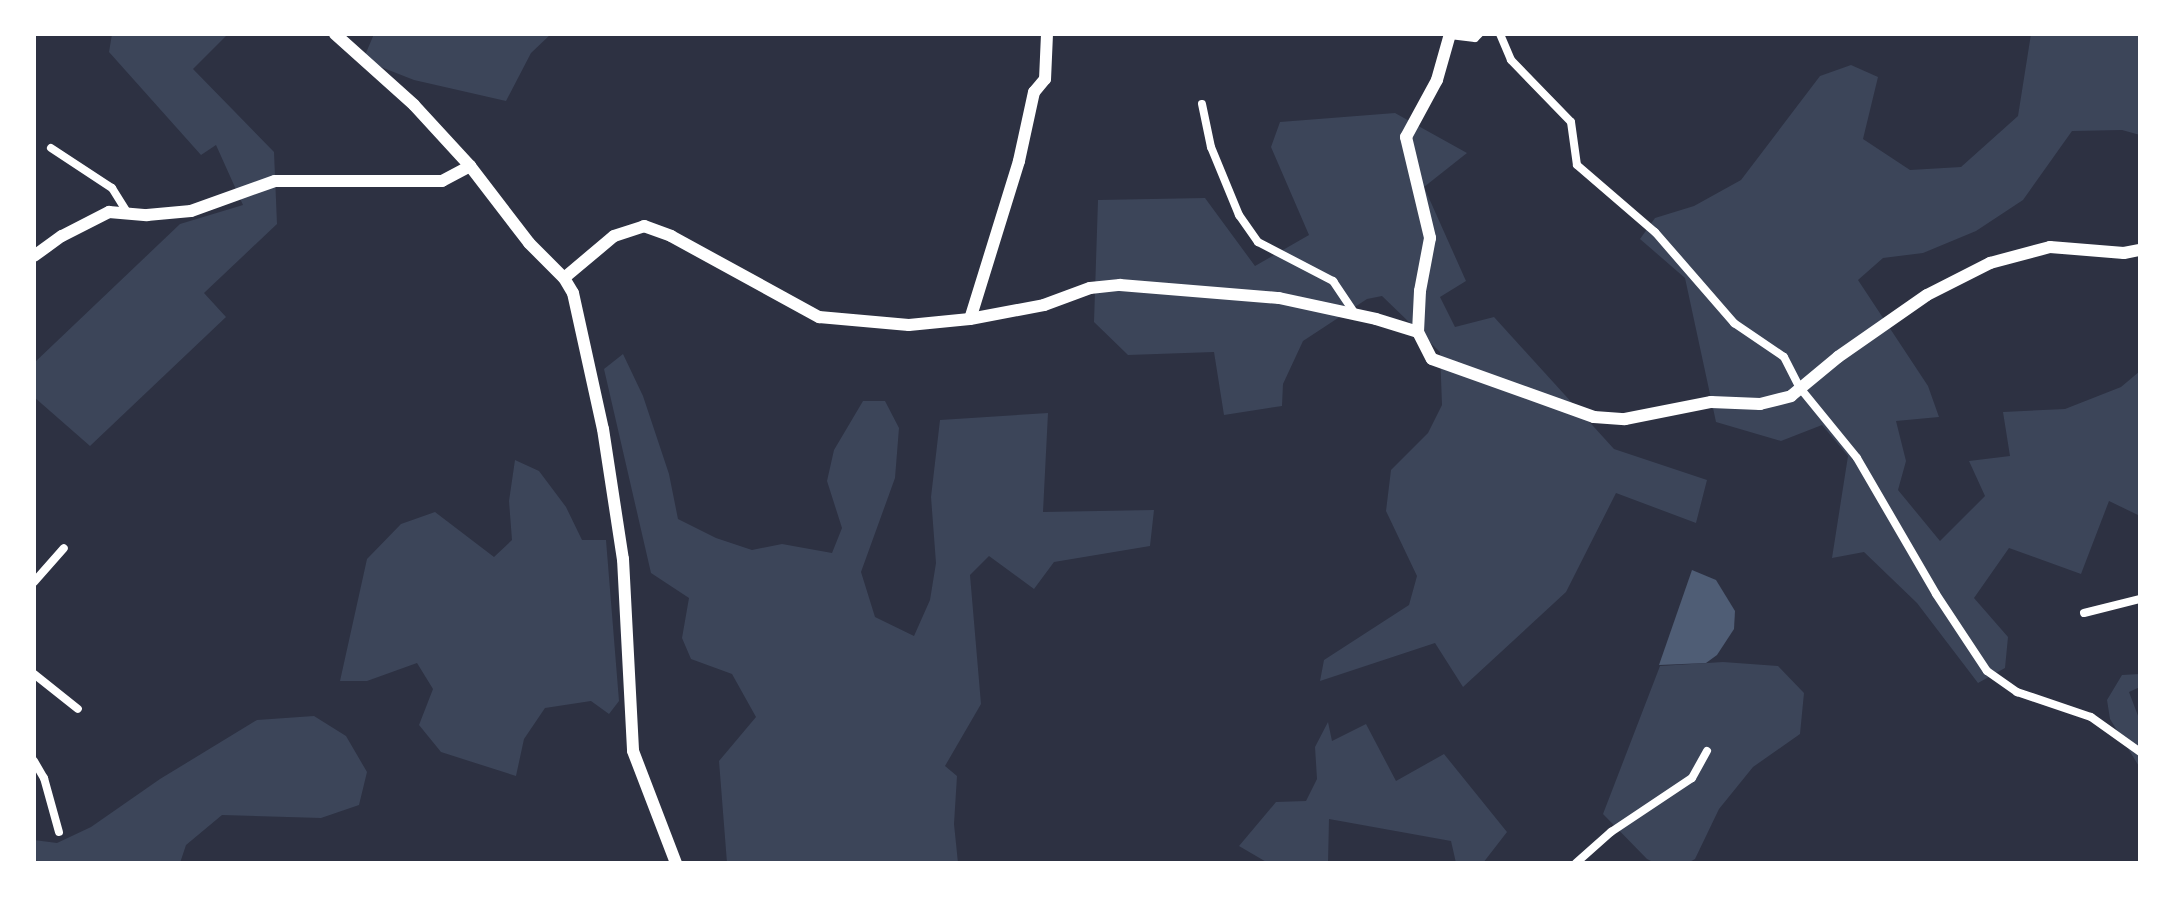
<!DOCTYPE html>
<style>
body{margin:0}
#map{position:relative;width:2174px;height:897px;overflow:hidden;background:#2d3142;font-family:"PT Sans Narrow",sans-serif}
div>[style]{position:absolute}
.green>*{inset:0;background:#3c4559}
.water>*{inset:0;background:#4f5d75}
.minor>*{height:8px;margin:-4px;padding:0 4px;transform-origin:4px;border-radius:4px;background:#fff}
.tertiary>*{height:12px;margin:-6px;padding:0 6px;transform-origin:6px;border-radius:6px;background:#fff}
span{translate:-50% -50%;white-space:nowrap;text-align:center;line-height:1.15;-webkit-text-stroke:6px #fff;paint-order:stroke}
.frame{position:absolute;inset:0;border:36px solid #fff;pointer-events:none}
</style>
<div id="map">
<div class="green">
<div style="clip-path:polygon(112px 34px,228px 34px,193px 69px,274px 152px,277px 224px,204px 293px,226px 317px,90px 446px,34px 397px,34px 363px,180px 224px,243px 205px,216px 145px,201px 155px,109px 52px)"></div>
<div style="clip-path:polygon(374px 34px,551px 34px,531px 53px,506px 101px,414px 80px,363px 60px)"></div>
<div style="clip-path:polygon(2031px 34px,2140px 34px,2140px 135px,2122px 130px,2072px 131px,2023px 200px,1976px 231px,1923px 253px,1883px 258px,1858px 280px,1928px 386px,1939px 417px,1896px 421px,1906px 461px,1898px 490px,1940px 541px,1985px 496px,1969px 461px,2010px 456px,2003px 412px,2065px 409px,2121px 387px,2140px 371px,2140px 516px,2109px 501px,2081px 574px,2009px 548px,1974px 598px,2008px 637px,2005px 668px,1978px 683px,1917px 603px,1864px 552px,1832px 558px,1848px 456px,1822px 425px,1781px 441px,1716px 422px,1685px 278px,1640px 239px,1655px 218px,1694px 206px,1741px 180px,1820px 76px,1851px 65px,1878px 77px,1863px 139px,1910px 170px,1961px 167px,2018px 116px)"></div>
<div style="clip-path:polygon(1395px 113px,1467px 153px,1424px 187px,1466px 281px,1440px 297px,1455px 327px,1494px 317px,1614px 449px,1707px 480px,1696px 523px,1616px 493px,1566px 592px,1463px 687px,1435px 643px,1320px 681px,1324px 660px,1409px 605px,1417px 576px,1386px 511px,1391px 470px,1428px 433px,1442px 405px,1440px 352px,1382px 296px,1367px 299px,1303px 341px,1283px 384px,1282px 406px,1224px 415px,1214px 352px,1128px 355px,1094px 322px,1098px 200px,1205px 198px,1255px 266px,1309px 235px,1271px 147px,1280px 122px)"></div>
<div style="clip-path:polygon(623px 354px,643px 396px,669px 474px,678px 519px,716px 538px,752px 550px,782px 544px,832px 553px,842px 528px,827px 481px,834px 450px,863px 401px,885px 401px,899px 428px,895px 478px,861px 572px,875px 617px,914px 636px,930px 600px,936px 563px,931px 497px,940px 420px,1048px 413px,1043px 512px,1154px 510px,1150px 546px,1054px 562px,1034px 589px,989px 556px,970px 575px,981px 704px,945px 766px,957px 776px,954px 824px,958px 863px,727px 863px,719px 761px,756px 717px,732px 674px,691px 659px,682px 638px,689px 598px,651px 573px,604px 369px)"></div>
<div style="clip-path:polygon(515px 460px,539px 471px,566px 507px,582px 540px,606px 540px,619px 701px,609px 714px,591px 701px,545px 708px,524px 739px,516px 776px,441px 752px,419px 725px,433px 689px,417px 663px,367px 681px,340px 681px,367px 559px,401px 524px,435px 512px,494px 557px,512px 540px,509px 501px)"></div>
<div style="clip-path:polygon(1723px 662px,1778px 666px,1804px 693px,1800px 734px,1753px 767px,1719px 809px,1695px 859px,1688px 863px,1655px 863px,1647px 859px,1603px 814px,1660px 666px)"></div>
<div style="clip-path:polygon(2140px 674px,2140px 687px,2129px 692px,2140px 721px,2140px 768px,2110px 719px,2107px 700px,2122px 675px)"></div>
<div style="clip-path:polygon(314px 716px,346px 736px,367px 772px,359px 805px,321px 818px,222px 815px,186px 845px,180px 863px,34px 863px,34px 840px,57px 843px,91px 827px,160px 779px,257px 720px)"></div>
<div style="clip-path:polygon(1328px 722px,1332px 741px,1366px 724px,1396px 781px,1444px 754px,1507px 832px,1483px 863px,1456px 863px,1451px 841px,1329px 819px,1328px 863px,1268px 863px,1239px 846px,1276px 802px,1306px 801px,1317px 779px,1315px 747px)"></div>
</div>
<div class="water">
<div style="clip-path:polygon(1692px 570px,1716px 580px,1735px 611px,1734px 629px,1717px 655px,1706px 663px,1659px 665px)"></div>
</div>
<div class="minor">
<div style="left:1500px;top:34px;width:28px;rotate:67deg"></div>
<div style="left:1511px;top:60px;width:86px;rotate:45.9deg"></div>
<div style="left:1571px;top:122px;width:43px;rotate:82.1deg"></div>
<div style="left:1577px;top:165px;width:103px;rotate:40.7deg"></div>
<div style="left:1655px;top:232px;width:121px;rotate:49deg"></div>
<div style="left:1734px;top:323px;width:60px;rotate:34.2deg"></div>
<div style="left:1784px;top:357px;width:35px;rotate:63deg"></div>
<div style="left:1800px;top:388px;width:90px;rotate:50.8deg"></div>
<div style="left:1857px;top:458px;width:157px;rotate:59.8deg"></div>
<div style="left:1936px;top:594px;width:92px;rotate:56.5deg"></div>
<div style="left:1987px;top:671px;width:37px;rotate:35deg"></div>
<div style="left:2017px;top:692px;width:78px;rotate:18.7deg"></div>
<div style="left:2091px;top:717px;width:60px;rotate:35.5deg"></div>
<div style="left:1450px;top:35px;width:25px;rotate:7deg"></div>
<div style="left:1475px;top:38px;width:6px;rotate:-45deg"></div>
<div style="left:1202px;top:104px;width:44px;rotate:78.2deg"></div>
<div style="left:1211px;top:147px;width:74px;rotate:67.6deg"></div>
<div style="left:1239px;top:215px;width:33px;rotate:55deg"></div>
<div style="left:1258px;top:242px;width:85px;rotate:27.5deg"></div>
<div style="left:1333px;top:281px;width:40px;rotate:56deg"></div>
<div style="left:51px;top:148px;width:73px;rotate:33.3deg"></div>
<div style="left:112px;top:188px;width:31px;rotate:58deg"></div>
<div style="left:34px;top:582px;width:45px;rotate:-48.6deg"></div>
<div style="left:2084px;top:613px;width:58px;rotate:-14deg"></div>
<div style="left:34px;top:674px;width:56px;rotate:38.5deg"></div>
<div style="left:34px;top:761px;width:20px;rotate:60deg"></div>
<div style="left:44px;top:778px;width:56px;rotate:74.5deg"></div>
<div style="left:1576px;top:863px;width:47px;rotate:-41.5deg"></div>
<div style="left:1611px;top:832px;width:97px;rotate:-33.7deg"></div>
<div style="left:1692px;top:778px;width:31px;rotate:-61deg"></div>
</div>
<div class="tertiary">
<div style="left:335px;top:34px;width:106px;rotate:41.9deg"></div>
<div style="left:414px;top:105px;width:83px;rotate:47.4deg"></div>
<div style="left:470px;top:166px;width:97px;rotate:52.5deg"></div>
<div style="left:529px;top:243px;width:49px;rotate:45deg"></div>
<div style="left:564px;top:278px;width:17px;rotate:59deg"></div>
<div style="left:573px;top:293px;width:139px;rotate:77.6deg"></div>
<div style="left:603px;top:429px;width:132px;rotate:81.3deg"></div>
<div style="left:623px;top:559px;width:192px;rotate:87deg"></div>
<div style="left:633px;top:751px;width:120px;rotate:69deg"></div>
<div style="left:1047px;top:34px;width:45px;rotate:92.5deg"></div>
<div style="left:1045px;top:79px;width:17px;rotate:130deg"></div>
<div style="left:1034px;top:92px;width:71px;rotate:102.3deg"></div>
<div style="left:1019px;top:161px;width:165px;rotate:107.2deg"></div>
<div style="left:970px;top:319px;width:75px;rotate:-10.7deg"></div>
<div style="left:1044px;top:305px;width:49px;rotate:-20.3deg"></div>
<div style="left:1090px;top:288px;width:30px;rotate:-6deg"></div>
<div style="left:1120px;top:285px;width:160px;rotate:4.7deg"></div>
<div style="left:1279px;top:298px;width:99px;rotate:12.2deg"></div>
<div style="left:1376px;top:319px;width:44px;rotate:17.2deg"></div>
<div style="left:1450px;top:34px;width:48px;rotate:105.8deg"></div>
<div style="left:1437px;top:80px;width:65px;rotate:118.5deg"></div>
<div style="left:1406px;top:137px;width:104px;rotate:76.6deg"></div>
<div style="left:1430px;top:238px;width:54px;rotate:100.7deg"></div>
<div style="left:1420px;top:291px;width:41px;rotate:92.8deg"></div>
<div style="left:1418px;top:332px;width:30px;rotate:63deg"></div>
<div style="left:1432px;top:359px;width:172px;rotate:19.7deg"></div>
<div style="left:1594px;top:417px;width:31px;rotate:4deg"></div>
<div style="left:1625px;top:419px;width:88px;rotate:-11.2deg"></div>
<div style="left:1711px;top:402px;width:49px;rotate:2.3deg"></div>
<div style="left:1760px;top:404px;width:32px;rotate:-14deg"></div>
<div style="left:1791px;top:396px;width:61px;rotate:-39.7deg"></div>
<div style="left:1838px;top:357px;width:108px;rotate:-34.9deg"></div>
<div style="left:1927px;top:295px;width:71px;rotate:-26.9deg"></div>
<div style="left:1990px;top:263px;width:62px;rotate:-14.9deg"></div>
<div style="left:2050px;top:247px;width:74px;rotate:4.6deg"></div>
<div style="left:2124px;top:253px;width:16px;rotate:-11deg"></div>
<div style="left:34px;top:256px;width:34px;rotate:-36deg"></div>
<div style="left:62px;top:236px;width:53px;rotate:-27.1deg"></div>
<div style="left:109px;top:212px;width:38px;rotate:5deg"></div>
<div style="left:147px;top:215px;width:44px;rotate:-5.2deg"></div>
<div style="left:191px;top:211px;width:89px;rotate:-19.7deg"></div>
<div style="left:275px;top:181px;width:167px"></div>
<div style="left:442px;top:181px;width:32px;rotate:-28deg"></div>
<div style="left:564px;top:278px;width:65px;rotate:-40deg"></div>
<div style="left:614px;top:236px;width:32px;rotate:-18deg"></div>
<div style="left:644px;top:226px;width:29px;rotate:20deg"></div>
<div style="left:671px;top:236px;width:169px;rotate:28.7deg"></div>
<div style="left:819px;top:317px;width:90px;rotate:5.1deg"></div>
<div style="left:909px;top:325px;width:61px;rotate:-5.6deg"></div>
</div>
<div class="frame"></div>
</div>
